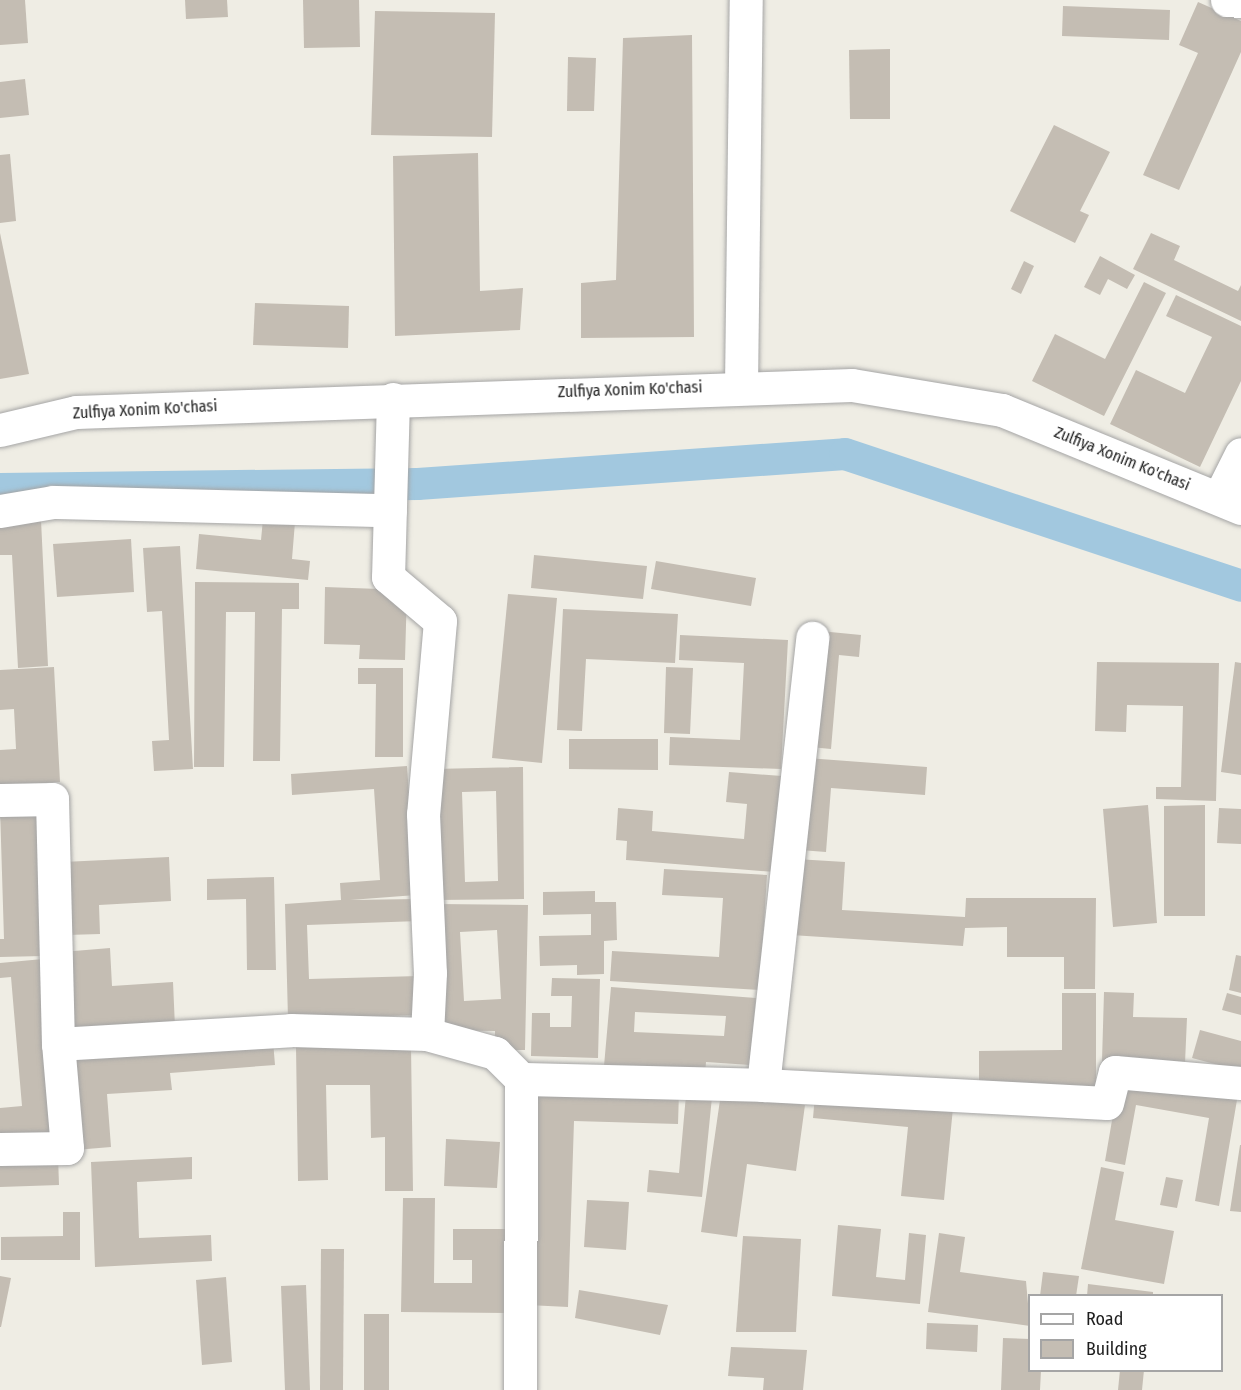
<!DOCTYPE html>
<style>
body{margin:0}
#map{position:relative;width:1241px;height:1390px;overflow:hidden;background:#efede4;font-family:"Fira Sans Condensed",sans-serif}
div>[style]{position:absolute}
.canal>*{height:32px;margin:-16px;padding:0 16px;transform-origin:16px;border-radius:16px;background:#a2c8df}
.building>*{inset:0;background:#c4bdb3}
.roads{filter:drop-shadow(0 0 2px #a5a5a5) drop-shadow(0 0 2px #a5a5a5)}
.minor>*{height:33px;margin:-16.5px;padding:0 16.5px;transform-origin:16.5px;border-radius:16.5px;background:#fff}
span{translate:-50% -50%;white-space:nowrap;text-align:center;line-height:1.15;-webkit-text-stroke:4.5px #fff;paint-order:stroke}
.street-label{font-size:16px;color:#1e1e1e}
.legend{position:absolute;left:1028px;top:1294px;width:195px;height:78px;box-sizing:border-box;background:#fff;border:2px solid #a5a5a5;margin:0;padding:8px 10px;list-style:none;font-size:18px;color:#1e1e1e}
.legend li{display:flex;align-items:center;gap:12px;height:30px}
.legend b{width:30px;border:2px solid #a5a5a5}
</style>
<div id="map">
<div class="canal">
<div style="left:0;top:489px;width:418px;rotate:-0.7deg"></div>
<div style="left:418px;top:484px;width:428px;rotate:-4deg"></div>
<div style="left:845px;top:454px;width:417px;rotate:18.4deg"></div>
</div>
<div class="building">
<div style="clip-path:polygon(0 0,25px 0,28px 43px,0 45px)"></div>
<div style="clip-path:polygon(185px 0,227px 0,228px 17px,186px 19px)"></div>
<div style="clip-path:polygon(303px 0,359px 0,360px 47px,304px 48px)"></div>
<div style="clip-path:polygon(1198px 2px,1241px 21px,1241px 52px,1179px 190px,1143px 175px,1198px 53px,1179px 45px)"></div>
<div style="clip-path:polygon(1063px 6px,1170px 10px,1169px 40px,1062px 36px)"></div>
<div style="clip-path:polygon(375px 11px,495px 13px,492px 137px,371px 135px)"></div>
<div style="clip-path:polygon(692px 35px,694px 337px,581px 338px,581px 283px,616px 280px,623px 38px)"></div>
<div style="clip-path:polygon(890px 49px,890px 119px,850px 119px,849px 50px)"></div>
<div style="clip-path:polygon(568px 57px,596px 58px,594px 111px,567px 111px)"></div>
<div style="clip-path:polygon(25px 79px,29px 115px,0 118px,0 82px)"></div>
<div style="clip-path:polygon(1054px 125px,1110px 152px,1080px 211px,1089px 215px,1075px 243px,1010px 211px)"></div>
<div style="clip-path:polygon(478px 153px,480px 291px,523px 288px,520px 330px,395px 336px,393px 156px)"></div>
<div style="clip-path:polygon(10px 154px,16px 221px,0 223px,0 155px)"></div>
<div style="clip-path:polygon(0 233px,29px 374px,0 379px)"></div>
<div style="clip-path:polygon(1151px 233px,1180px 246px,1174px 260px,1238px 291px,1241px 285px,1241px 321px,1133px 269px)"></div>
<div style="clip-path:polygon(1100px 256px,1135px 275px,1127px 289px,1108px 279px,1100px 295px,1084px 287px)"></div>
<div style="clip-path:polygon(1024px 261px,1034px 266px,1021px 294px,1011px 289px)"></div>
<div style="clip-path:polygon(1144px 282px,1166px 293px,1104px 416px,1032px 381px,1055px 334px,1105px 359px)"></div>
<div style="clip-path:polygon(1176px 295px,1241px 326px,1241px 381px,1200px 467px,1110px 424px,1136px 370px,1185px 393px,1212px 337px,1166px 316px)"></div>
<div style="clip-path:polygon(255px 303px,349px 306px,348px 348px,253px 345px)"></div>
<div style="clip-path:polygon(263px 519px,295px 522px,292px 559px,310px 561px,308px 580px,196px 569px,199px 534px,261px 540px)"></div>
<div style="clip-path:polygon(41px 520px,48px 666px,18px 668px,12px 555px,0 555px,0 523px)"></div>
<div style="clip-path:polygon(131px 539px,134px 592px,57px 597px,53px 544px)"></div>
<div style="clip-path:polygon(180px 546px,193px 769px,154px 771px,152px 741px,169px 740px,162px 611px,147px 612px,143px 548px)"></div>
<div style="clip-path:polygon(534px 555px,647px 566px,643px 599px,531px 588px)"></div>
<div style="clip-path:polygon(656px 561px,756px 578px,751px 606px,651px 589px)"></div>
<div style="clip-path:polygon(195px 582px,299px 583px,299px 609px,282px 609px,280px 761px,253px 761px,255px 612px,226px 612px,224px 767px,194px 767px)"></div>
<div style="clip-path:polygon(325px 587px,407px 590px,405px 660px,359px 659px,360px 645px,324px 644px)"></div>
<div style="clip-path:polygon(508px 594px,557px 598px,542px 763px,492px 758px)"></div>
<div style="clip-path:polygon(563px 609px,678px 614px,675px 663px,586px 659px,582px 731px,557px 730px)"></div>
<div style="clip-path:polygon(820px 631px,861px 635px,859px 657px,839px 655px,831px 749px,810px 747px)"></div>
<div style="clip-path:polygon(680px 635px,788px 640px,781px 769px,669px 765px,670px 737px,740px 740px,744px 663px,679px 660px)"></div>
<div style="clip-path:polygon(1097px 662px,1219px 663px,1216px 801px,1156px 799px,1156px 787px,1181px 787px,1183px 706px,1127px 705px,1126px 732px,1095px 731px)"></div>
<div style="clip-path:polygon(1235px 662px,1241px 663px,1241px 775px,1221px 772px)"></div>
<div style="clip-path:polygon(54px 667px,60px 782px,0 786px,0 750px,16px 749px,14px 709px,0 710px,0 670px)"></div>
<div style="clip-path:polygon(666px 667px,693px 668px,690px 734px,664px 733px)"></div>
<div style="clip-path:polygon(358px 668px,403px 668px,403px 757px,375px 757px,376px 684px,358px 684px)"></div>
<div style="clip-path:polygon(569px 739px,658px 739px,658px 770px,569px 769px)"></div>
<div style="clip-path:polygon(807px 758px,927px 767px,925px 795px,831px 788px,826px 852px,800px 850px)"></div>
<div style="clip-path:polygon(407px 766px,416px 895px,350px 900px,418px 899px,419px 921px,307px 925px,309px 979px,419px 976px,420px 1015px,288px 1019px,285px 904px,341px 900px,340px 883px,380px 880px,374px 789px,292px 795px,291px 774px)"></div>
<div style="clip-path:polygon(evenodd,523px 767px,524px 899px,436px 900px,434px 769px,523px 767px,496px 791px,498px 881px,465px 882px,462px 792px,496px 791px)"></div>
<div style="clip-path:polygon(729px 772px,782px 776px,774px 872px,626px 860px,627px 841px,616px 840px,618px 808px,653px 811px,652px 831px,744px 839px,747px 804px,726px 802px)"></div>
<div style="clip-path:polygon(1148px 805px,1157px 923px,1113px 927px,1103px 809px)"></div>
<div style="clip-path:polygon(1205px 805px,1205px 916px,1164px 916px,1164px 806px)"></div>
<div style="clip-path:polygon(39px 807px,43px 956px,0 957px,0 939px,4px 939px,0 808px)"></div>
<div style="clip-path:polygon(1219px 808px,1241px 809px,1241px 844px,1217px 843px)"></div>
<div style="clip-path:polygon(169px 857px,171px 901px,99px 905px,100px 934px,67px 935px,63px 862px)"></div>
<div style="clip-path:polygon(796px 859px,845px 862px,842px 910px,965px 917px,966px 898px,1096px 898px,1095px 989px,1064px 989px,1064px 957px,1007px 957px,1007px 927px,965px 928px,963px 946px,791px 935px)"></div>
<div style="clip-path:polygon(664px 869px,767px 875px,760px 990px,610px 981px,612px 951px,719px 957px,723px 898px,662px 895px)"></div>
<div style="clip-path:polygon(274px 877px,276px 970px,247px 970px,246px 899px,207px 900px,207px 879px)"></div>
<div style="clip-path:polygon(595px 891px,595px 902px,616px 902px,617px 940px,604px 941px,604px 974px,577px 975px,577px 965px,540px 966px,539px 936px,591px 935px,591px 914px,543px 915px,543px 892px)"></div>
<div style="clip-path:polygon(evenodd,438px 904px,528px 905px,525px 1050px,495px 1050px,495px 1031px,435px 1030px,438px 904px,497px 930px,501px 999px,464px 1001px,460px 932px,497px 930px)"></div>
<div style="clip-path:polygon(110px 948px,112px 986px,173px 982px,175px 1027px,68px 1034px,62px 952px)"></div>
<div style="clip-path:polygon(1236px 955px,1241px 956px,1241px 993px,1229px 990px)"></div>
<div style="clip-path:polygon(43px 959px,57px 1136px,0 1141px,0 1108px,22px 1106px,11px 977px,0 978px,0 963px)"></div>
<div style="clip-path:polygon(552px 978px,600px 979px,598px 1058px,531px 1056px,532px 1013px,550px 1013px,550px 1027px,571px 1027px,572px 996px,551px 996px)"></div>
<div style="clip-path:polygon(evenodd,611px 987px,756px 998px,750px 1065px,706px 1062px,705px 1074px,604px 1066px,611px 987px,635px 1012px,726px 1016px,724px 1036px,634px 1032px,635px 1012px)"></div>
<div style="clip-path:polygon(1104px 992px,1134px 993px,1133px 1017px,1187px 1018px,1185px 1063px,1102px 1061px)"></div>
<div style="clip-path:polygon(1062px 993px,1096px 993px,1096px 1089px,979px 1089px,979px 1051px,1062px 1050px)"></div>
<div style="clip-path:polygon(1227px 993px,1241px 997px,1241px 1015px,1222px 1010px)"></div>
<div style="clip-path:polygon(1200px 1030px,1241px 1041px,1241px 1071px,1192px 1058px)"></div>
<div style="clip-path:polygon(273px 1041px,275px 1065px,170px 1073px,172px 1090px,107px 1094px,111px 1147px,75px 1150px,68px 1057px)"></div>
<div style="clip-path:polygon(411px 1046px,413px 1191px,385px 1191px,385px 1137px,371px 1138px,370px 1085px,326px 1085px,328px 1180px,298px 1181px,296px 1047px)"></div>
<div style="clip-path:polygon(1120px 1074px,1238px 1094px,1219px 1206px,1195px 1201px,1209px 1118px,1136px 1105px,1125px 1165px,1105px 1161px)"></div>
<div style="clip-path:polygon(535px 1088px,679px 1092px,678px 1124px,574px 1121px,568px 1307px,528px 1305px)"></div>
<div style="clip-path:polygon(721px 1093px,805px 1105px,796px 1171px,747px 1164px,737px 1237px,701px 1232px)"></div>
<div style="clip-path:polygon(686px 1095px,712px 1097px,702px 1197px,647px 1192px,649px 1170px,679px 1173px)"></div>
<div style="clip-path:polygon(815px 1095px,953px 1108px,944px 1200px,901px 1196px,908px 1127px,813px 1118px)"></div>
<div style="clip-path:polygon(446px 1139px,500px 1142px,497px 1188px,444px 1186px)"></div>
<div style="clip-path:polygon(1240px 1145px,1241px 1145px,1241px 1212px,1230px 1211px)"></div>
<div style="clip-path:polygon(58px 1156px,59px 1185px,0 1187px,0 1159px)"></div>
<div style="clip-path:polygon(192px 1157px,192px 1179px,137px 1182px,139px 1238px,211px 1235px,212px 1261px,95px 1267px,91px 1162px)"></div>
<div style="clip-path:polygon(1101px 1167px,1124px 1172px,1115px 1220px,1174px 1231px,1164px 1284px,1081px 1269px)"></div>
<div style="clip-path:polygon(1166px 1177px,1183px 1180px,1177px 1208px,1160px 1205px)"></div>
<div style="clip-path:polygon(403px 1198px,435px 1198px,434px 1283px,472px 1283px,472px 1260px,453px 1260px,453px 1229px,507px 1229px,506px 1313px,401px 1312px)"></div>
<div style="clip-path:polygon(587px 1200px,629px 1202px,626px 1250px,584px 1247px)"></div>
<div style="clip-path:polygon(63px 1212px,80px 1212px,80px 1260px,1px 1260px,1px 1237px,63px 1236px)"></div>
<div style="clip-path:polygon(838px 1225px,881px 1229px,876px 1277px,905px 1280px,909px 1233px,926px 1235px,920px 1304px,832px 1296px)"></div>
<div style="clip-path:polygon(939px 1233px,965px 1237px,960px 1272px,1026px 1281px,1030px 1326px,928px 1312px)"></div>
<div style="clip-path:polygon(743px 1236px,801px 1239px,796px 1332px,736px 1332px)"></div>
<div style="clip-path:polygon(321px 1249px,344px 1249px,343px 1390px,320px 1390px)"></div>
<div style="clip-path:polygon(1043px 1272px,1079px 1276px,1076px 1296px,1040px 1296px)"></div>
<div style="clip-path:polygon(0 1276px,11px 1278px,1px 1327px,0 1327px)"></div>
<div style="clip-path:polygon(226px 1277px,232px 1362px,202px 1365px,196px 1280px)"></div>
<div style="clip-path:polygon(1088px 1284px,1153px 1292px,1153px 1296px,1087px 1296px)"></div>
<div style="clip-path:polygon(306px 1285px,310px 1390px,285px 1390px,281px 1286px)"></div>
<div style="clip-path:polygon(579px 1290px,668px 1305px,660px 1335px,575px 1318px)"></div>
<div style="clip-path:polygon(364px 1314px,389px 1314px,389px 1390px,364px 1390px)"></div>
<div style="clip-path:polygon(927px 1323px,978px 1325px,977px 1352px,926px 1349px)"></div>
<div style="clip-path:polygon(1003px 1338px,1030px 1339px,1030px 1370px,1041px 1370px,1040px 1390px,1001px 1390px)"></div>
<div style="clip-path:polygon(731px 1347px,807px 1350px,803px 1390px,763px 1390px,764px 1378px,728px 1376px)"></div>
<div style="clip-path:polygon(1120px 1370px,1144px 1370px,1142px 1390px,1118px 1390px)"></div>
</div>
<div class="roads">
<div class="minor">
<div style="left:1227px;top:0;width:14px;rotate:4deg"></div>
<div style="left:741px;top:387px;width:387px;rotate:-89.3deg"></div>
<div style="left:393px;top:399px;width:178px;rotate:91.6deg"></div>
<div style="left:388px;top:577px;width:68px;rotate:40.2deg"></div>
<div style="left:440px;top:621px;width:194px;rotate:95deg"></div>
<div style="left:423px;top:814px;width:159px;rotate:87.5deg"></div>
<div style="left:430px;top:973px;width:61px;rotate:92.8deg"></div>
<div style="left:427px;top:1034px;width:71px;rotate:15.6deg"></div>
<div style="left:495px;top:1053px;width:37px;rotate:45deg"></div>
<div style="left:0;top:430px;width:78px;rotate:-13.3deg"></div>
<div style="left:76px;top:412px;width:776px;rotate:-1.99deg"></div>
<div style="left:852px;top:385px;width:152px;rotate:9.5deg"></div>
<div style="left:1002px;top:410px;width:258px;rotate:22.3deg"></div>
<div style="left:1219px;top:498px;width:49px;rotate:-63.4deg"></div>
<div style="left:0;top:511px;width:54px;rotate:-9.6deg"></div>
<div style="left:53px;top:502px;width:337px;rotate:1.4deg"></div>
<div style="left:0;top:800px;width:52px;rotate:-1.1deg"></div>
<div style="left:52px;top:799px;width:245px;rotate:88.6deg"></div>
<div style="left:763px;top:1085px;width:344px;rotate:3deg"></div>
<div style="left:1107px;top:1103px;width:32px;rotate:-76deg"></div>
<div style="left:1115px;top:1072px;width:126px;rotate:5deg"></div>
<div style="left:0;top:1149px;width:67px;rotate:-0.9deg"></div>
<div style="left:67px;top:1148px;width:104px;rotate:-94.9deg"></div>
<div style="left:58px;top:1044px;width:233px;rotate:-3.4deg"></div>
<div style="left:291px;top:1030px;width:136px;rotate:1.7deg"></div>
<div style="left:520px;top:1390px;width:311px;rotate:-89.8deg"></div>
<div style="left:521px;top:1079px;width:242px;rotate:1.4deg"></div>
<div style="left:763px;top:1085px;width:450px;rotate:-83.7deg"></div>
</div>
</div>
<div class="street-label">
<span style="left:630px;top:390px;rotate:-2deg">Zulfiya Xonim Ko'chasi</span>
<span style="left:145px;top:410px;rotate:-3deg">Zulfiya Xonim Ko'chasi</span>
<span style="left:1122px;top:459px;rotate:22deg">Zulfiya Xonim Ko'chasi</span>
</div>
<ul class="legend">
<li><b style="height:8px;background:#fff"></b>Road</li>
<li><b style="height:16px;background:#c4bdb3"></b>Building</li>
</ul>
</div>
